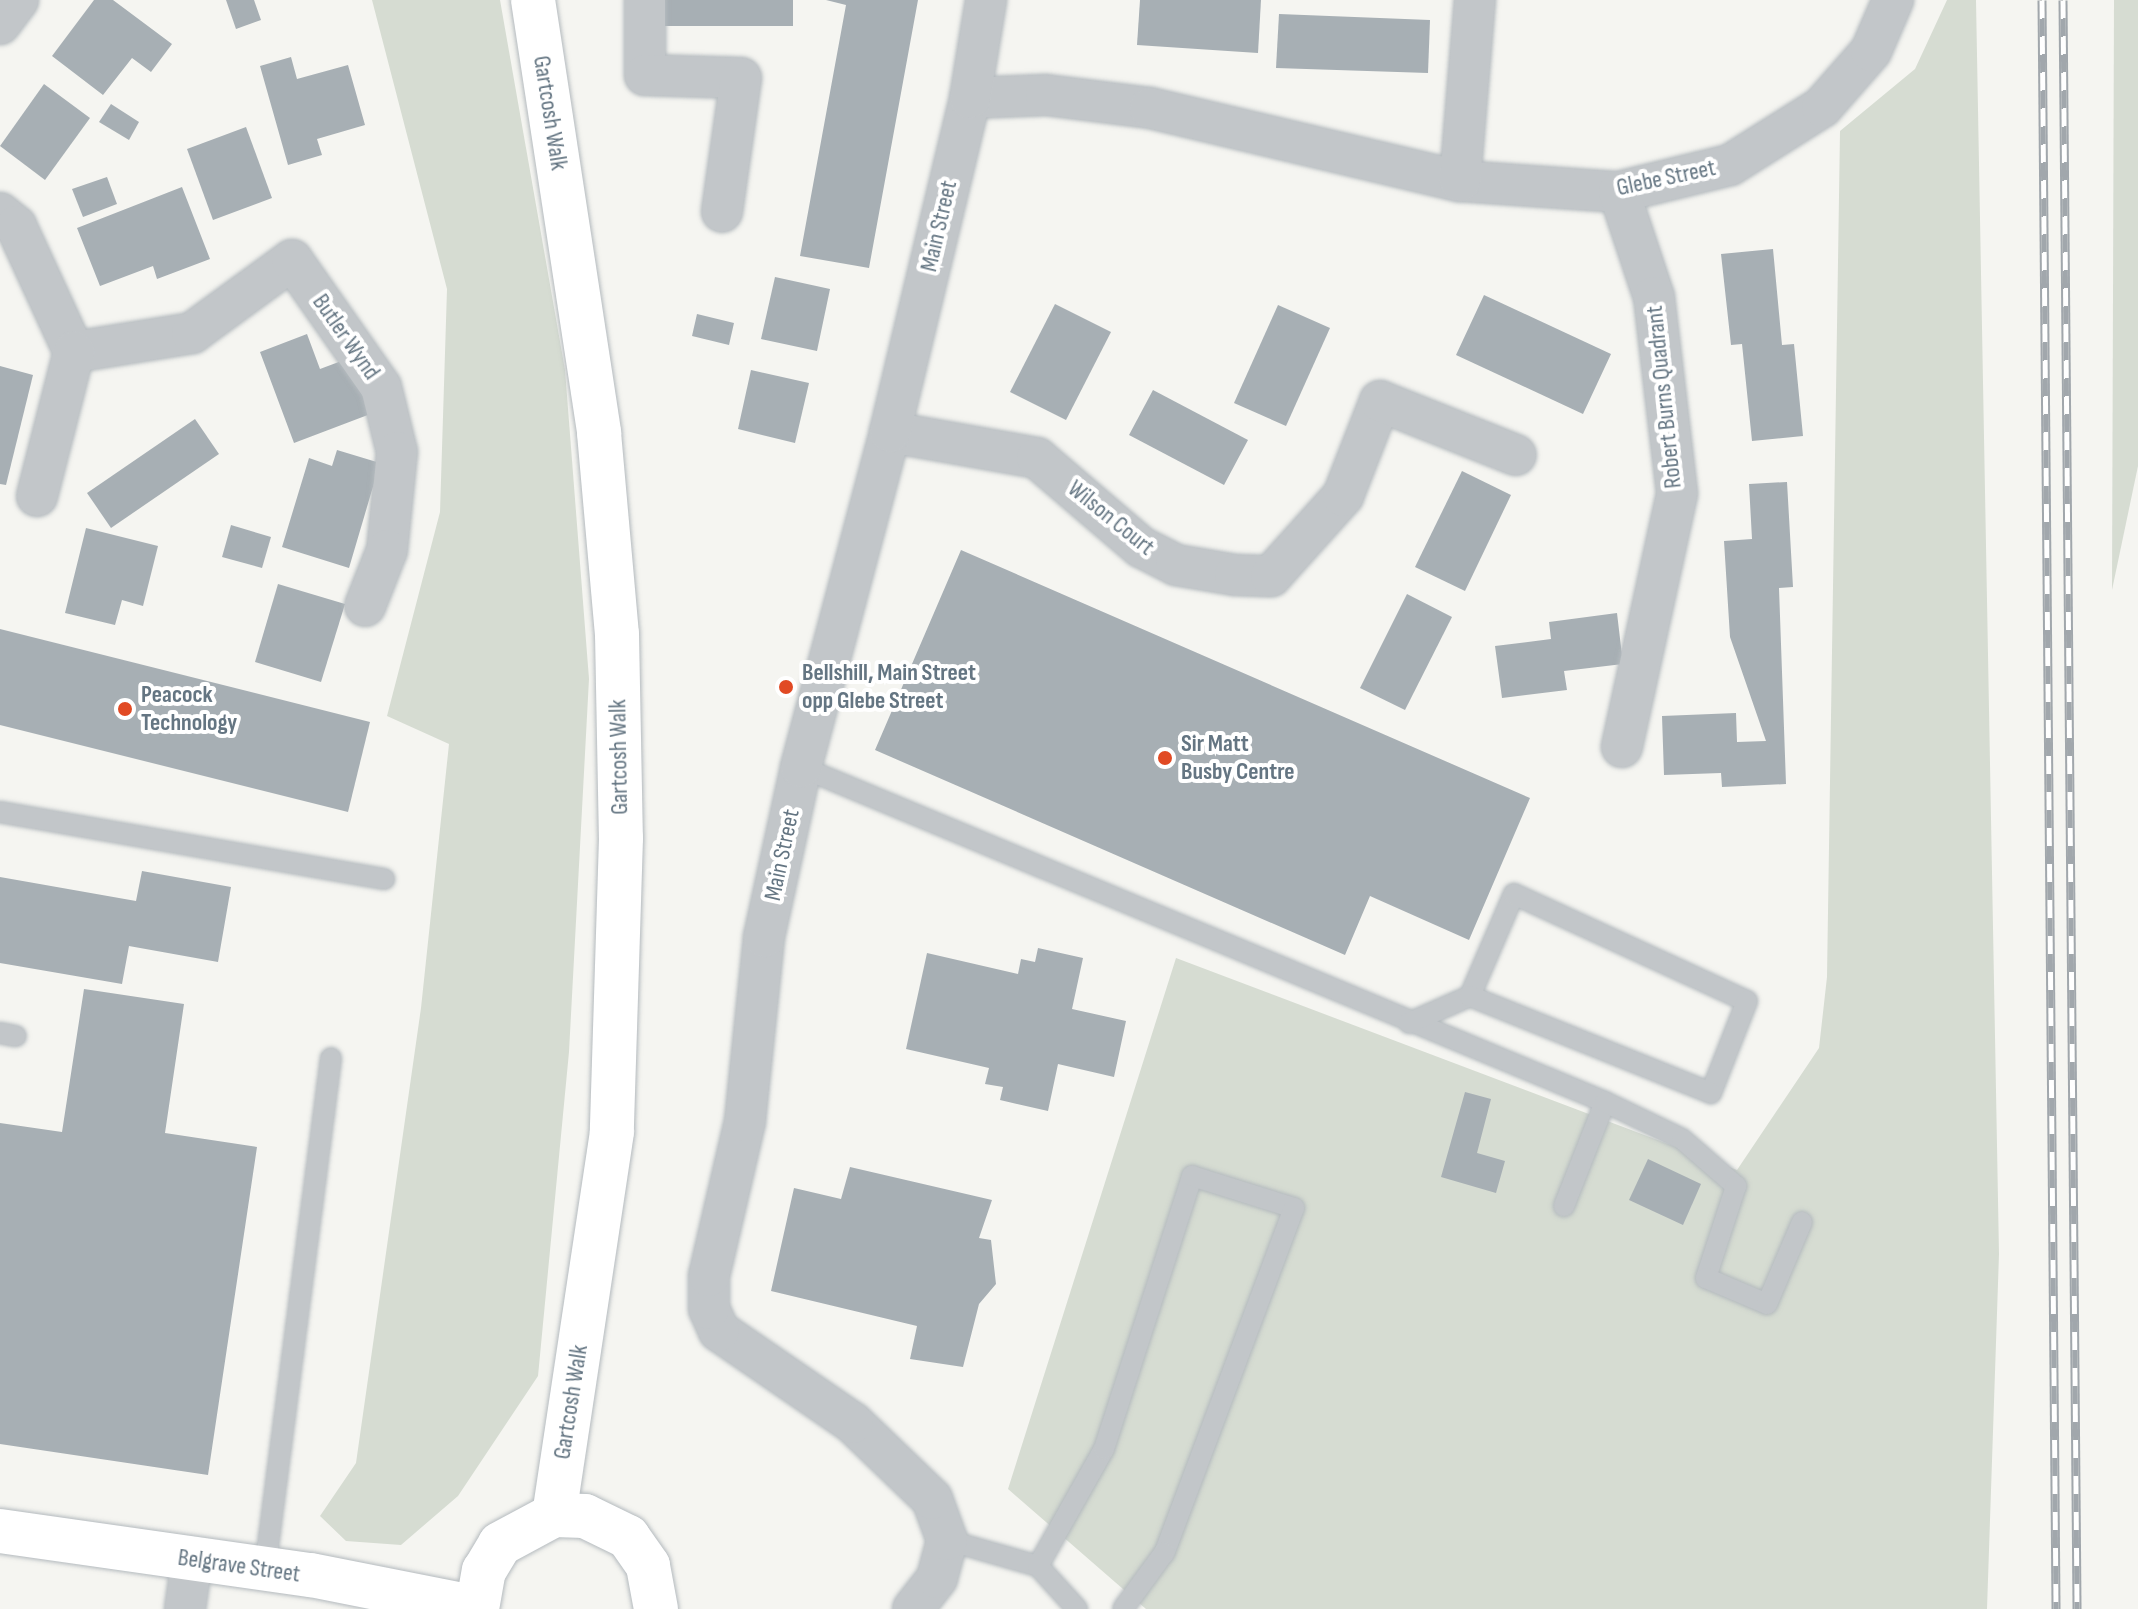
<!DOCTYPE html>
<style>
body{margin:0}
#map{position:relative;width:2138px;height:1609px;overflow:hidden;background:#f5f5f1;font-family:"Sofia Sans Condensed",sans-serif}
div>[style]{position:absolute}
.green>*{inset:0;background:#d6dcd2}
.building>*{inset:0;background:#a7afb4}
.roads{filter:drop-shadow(0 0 2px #b4babe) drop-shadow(0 0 2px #b4babe)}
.lane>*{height:20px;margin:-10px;padding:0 10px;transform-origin:10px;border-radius:10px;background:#c2c6c9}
.street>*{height:40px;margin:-20px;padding:0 20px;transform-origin:20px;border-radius:20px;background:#c2c6c9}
.secondary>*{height:44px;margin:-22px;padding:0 22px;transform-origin:22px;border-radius:22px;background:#fff}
.primary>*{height:44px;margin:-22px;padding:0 22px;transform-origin:22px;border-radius:22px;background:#fff}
.rail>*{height:9px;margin-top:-4.5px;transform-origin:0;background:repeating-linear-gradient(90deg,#fff 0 18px,#a1a7ac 0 36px);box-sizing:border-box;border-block:2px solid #a1a7ac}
.dots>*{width:22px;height:22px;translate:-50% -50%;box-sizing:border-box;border:4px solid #fff;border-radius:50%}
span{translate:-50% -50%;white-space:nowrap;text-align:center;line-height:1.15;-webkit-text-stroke:8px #fff;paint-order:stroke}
.street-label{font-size:24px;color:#647582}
.poi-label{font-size:24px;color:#647582;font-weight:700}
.left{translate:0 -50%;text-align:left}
</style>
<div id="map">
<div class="green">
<div style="clip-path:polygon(372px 0,500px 0,565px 370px,589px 679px,569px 1052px,538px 1376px,458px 1496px,401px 1545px,346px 1541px,320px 1516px,356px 1463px,421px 1008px,449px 744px,387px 716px,440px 512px,447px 289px)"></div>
<div style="clip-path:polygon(1947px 0,1976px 0,1999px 1254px,1987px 1609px,1146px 1609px,1008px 1489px,1176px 958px,1737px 1170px,1819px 1048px,1827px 977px,1840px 131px,1915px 69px)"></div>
<div style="clip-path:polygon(2114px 0,2138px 0,2138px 466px,2112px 590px)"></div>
</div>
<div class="building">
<div style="clip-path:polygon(94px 0,113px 0,172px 44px,151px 72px,132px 58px,103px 95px,52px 56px)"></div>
<div style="clip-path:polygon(226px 0,254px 0,261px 20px,236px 29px)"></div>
<div style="clip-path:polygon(653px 0,793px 0,793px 26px,653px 26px)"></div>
<div style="clip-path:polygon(918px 0,869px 268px,800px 256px,846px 5px,826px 0)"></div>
<div style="clip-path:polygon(1140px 0,1261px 0,1258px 53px,1137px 45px)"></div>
<div style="clip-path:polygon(1279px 14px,1430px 20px,1428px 73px,1276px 68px)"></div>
<div style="clip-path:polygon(291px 57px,297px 79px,348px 65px,365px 125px,317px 139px,322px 155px,288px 165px,260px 66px)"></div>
<div style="clip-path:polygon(44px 84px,90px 118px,45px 180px,0 146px)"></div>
<div style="clip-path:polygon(111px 104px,139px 122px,129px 140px,99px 122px)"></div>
<div style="clip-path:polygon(246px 127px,272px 198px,213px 220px,187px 149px)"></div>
<div style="clip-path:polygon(107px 177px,117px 204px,83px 217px,72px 189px)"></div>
<div style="clip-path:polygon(182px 187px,210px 259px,157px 279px,153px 266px,100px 286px,77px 228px)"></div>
<div style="clip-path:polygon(1773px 249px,1782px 345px,1794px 344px,1803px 436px,1752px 441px,1742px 344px,1731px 345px,1721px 254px)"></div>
<div style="clip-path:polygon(775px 277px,830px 289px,817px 351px,761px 339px)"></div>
<div style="clip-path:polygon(1484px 295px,1611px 354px,1583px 414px,1456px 355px)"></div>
<div style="clip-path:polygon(1055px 304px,1111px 332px,1066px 420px,1010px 392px)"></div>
<div style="clip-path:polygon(1278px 305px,1330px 328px,1286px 426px,1234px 403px)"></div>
<div style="clip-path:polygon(697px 314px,734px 323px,729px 345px,692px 336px)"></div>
<div style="clip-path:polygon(307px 334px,320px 369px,352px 357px,373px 413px,294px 443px,260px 352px)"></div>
<div style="clip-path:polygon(0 366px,33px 375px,6px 485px,0 484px)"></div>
<div style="clip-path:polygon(751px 370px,809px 383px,795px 443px,738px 429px)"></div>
<div style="clip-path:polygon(1153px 390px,1248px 440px,1224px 485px,1129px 435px)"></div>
<div style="clip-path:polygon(195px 419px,219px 454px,111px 528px,87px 493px)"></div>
<div style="clip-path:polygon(337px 450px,380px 463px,349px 568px,282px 547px,309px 458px,332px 466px)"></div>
<div style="clip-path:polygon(1462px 471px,1511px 495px,1465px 591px,1415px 567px)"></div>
<div style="clip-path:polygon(1787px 482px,1793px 587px,1779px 588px,1786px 784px,1722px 787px,1721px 773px,1664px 775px,1662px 716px,1736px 713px,1737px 742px,1766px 741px,1730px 637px,1724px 541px,1752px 539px,1749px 484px)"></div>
<div style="clip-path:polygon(231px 525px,271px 537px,262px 568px,222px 557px)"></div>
<div style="clip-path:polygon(86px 528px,158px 546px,143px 606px,122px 600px,115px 625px,65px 613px)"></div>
<div style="clip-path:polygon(961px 550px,1530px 798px,1469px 940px,1370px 896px,1345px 955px,875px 750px)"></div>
<div style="clip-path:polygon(278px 584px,345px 604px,321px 682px,255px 662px)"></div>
<div style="clip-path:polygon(1407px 594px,1452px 617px,1405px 710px,1360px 688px)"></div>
<div style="clip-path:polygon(1617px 613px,1623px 664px,1564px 671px,1567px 690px,1502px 698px,1495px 646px,1551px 639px,1549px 622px)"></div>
<div style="clip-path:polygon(0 629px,370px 722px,348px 812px,0 725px)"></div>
<div style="clip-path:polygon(142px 871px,231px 887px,218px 962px,129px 946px,122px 984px,0 963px,0 877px,136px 901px)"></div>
<div style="clip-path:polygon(1038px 948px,1083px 958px,1072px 1009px,1126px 1021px,1114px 1077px,1058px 1064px,1048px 1111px,1000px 1100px,1003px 1087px,985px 1084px,989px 1068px,906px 1049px,927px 953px,1018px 974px,1021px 959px,1035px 962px)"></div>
<div style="clip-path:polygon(84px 989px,184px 1004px,165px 1133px,257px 1147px,208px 1475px,0 1444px,0 1123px,62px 1132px)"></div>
<div style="clip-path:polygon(1465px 1092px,1491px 1099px,1477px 1153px,1505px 1161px,1496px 1193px,1441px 1177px)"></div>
<div style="clip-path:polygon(1648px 1159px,1701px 1184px,1683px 1225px,1629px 1200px)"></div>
<div style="clip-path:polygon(850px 1167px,992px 1200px,979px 1238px,991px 1240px,996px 1284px,979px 1304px,963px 1367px,910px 1359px,917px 1326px,771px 1291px,794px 1188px,841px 1199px)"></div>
</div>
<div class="roads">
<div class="lane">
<div style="left:801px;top:767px;width:871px;rotate:22.62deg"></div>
<div style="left:1605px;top:1102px;width:112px;rotate:111.5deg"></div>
<div style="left:0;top:812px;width:390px;rotate:9.9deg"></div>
<div style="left:1409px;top:1023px;width:67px;rotate:-23.9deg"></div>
<div style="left:1470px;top:996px;width:111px;rotate:-66.7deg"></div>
<div style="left:1514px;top:894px;width:256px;rotate:24.7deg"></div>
<div style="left:1747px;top:1001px;width:99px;rotate:111.4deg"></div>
<div style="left:1711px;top:1093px;width:260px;rotate:-158.1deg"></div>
<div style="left:0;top:1033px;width:16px;rotate:11deg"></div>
<div style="left:1605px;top:1102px;width:85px;rotate:25.7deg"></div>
<div style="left:1682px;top:1139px;width:72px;rotate:41deg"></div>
<div style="left:1736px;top:1186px;width:97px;rotate:108.1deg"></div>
<div style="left:1706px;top:1278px;width:66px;rotate:23.1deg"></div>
<div style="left:1767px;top:1304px;width:89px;rotate:-66.9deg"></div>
<div style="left:947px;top:1540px;width:95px;rotate:15.9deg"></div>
<div style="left:1038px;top:1566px;width:58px;rotate:47.8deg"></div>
<div style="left:1038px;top:1566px;width:134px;rotate:-60.6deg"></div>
<div style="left:1104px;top:1449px;width:287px;rotate:-72.1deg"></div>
<div style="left:1192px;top:1176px;width:107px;rotate:17.4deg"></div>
<div style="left:1294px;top:1208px;width:369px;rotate:110.6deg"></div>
<div style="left:1164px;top:1553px;width:69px;rotate:126.2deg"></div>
<div style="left:265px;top:1569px;width:515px;rotate:-82.64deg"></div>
</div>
<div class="street">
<div style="left:645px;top:0;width:75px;rotate:90deg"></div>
<div style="left:645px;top:75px;width:96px;rotate:1.8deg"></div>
<div style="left:741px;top:78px;width:135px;rotate:98.1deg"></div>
<div style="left:0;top:24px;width:30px;rotate:-53deg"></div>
<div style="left:970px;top:98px;width:76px;rotate:-2.3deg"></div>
<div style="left:1046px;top:95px;width:105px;rotate:7.1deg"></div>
<div style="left:1150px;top:108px;width:318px;rotate:13.3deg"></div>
<div style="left:1460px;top:181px;width:159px;rotate:4deg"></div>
<div style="left:1619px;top:192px;width:114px;rotate:-13.7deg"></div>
<div style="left:1730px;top:165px;width:109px;rotate:-32.2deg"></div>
<div style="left:1822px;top:107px;width:74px;rotate:-48.8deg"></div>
<div style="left:1871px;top:51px;width:56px;rotate:-66.7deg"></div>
<div style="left:1460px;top:181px;width:182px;rotate:-85.3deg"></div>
<div style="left:1619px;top:192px;width:111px;rotate:71.6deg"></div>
<div style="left:1654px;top:297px;width:198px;rotate:83.3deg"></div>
<div style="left:1677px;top:494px;width:259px;rotate:102.3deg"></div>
<div style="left:0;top:213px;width:21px;rotate:39deg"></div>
<div style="left:16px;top:226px;width:139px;rotate:65.3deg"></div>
<div style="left:74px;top:352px;width:120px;rotate:-9.1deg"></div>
<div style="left:192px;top:333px;width:124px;rotate:-36.1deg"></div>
<div style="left:292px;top:260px;width:155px;rotate:55deg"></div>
<div style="left:381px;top:387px;width:67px;rotate:76.2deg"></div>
<div style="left:397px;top:452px;width:99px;rotate:95.8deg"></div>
<div style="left:387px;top:550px;width:60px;rotate:111.4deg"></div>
<div style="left:890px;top:432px;width:149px;rotate:10deg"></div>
<div style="left:1037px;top:458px;width:137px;rotate:40.6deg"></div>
<div style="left:1141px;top:547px;width:39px;rotate:27deg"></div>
<div style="left:1176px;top:565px;width:60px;rotate:9.6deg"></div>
<div style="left:1235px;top:575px;width:36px;rotate:2deg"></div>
<div style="left:1271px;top:576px;width:108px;rotate:-48deg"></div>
<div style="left:1343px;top:496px;width:102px;rotate:-68.7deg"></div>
<div style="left:1380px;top:401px;width:146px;rotate:21.7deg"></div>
<div style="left:37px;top:496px;width:149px;rotate:-75.6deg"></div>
<div style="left:185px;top:1609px;width:49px;rotate:-81.9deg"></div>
<div style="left:913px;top:1609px;width:39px;rotate:-52deg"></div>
<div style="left:937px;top:1578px;width:39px;rotate:-75deg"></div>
<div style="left:947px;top:1540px;width:44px;rotate:-110.1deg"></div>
<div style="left:932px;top:1499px;width:110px;rotate:-136.1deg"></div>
<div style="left:853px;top:1423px;width:163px;rotate:-145.5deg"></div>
<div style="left:719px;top:1331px;width:24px;rotate:-114deg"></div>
<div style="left:709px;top:1309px;width:33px;rotate:-90deg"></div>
<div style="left:709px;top:1276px;width:159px;rotate:-76.9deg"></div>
<div style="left:745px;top:1121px;width:185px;rotate:-84.1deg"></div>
<div style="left:764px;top:937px;width:174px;rotate:-77.7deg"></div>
<div style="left:801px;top:767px;width:347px;rotate:-75.1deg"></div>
<div style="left:890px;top:432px;width:343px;rotate:-76.5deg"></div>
<div style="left:970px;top:98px;width:99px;rotate:-80.7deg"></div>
</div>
<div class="secondary">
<div style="left:0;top:1531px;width:314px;rotate:8.1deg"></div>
<div style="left:311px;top:1575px;width:169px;rotate:11.2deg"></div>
</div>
<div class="primary">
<div style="left:533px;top:0;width:438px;rotate:81.3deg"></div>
<div style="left:599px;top:433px;width:202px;rotate:84.9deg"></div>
<div style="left:617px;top:634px;width:204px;rotate:88.9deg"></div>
<div style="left:621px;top:838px;width:294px;rotate:91.8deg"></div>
<div style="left:612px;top:1132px;width:387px;rotate:98.6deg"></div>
<div style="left:477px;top:1609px;width:39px;rotate:-80deg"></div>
<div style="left:484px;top:1571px;width:31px;rotate:-59deg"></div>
<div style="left:500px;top:1544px;width:61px;rotate:-28.2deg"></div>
<div style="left:554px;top:1515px;width:31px;rotate:2deg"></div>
<div style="left:585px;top:1516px;width:48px;rotate:26deg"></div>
<div style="left:628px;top:1537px;width:35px;rotate:55deg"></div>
<div style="left:648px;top:1566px;width:44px;rotate:79.5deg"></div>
</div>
</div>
<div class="rail">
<div style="left:2042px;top:0;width:1609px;rotate:89.5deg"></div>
<div style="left:2063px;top:0;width:1609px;rotate:89.5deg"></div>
</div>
<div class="dots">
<div style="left:786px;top:687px;background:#e14a24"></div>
<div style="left:125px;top:709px;background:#e14a24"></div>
<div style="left:1165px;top:758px;background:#e14a24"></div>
</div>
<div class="street-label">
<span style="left:550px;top:113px;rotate:81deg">Gartcosh Walk</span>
<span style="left:1666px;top:178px;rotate:-12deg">Glebe Street</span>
<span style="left:939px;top:226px;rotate:-77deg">Main Street</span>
<span style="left:346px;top:337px;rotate:55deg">Butler Wynd</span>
<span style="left:1664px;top:397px;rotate:-96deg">Robert Burns Quadrant</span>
<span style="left:1111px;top:518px;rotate:39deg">Wilson Court</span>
<span style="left:619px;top:757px;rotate:-91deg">Gartcosh Walk</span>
<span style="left:782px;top:855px;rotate:-78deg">Main Street</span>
<span style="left:571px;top:1402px;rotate:-81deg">Gartcosh Walk</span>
<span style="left:239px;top:1566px;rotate:8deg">Belgrave Street</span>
</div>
<div class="poi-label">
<span class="left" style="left:802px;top:687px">Bellshill, Main Street<br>opp Glebe Street</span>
<span class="left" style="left:141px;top:709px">Peacock<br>Technology</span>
<span class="left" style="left:1181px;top:758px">Sir Matt<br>Busby Centre</span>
</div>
</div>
